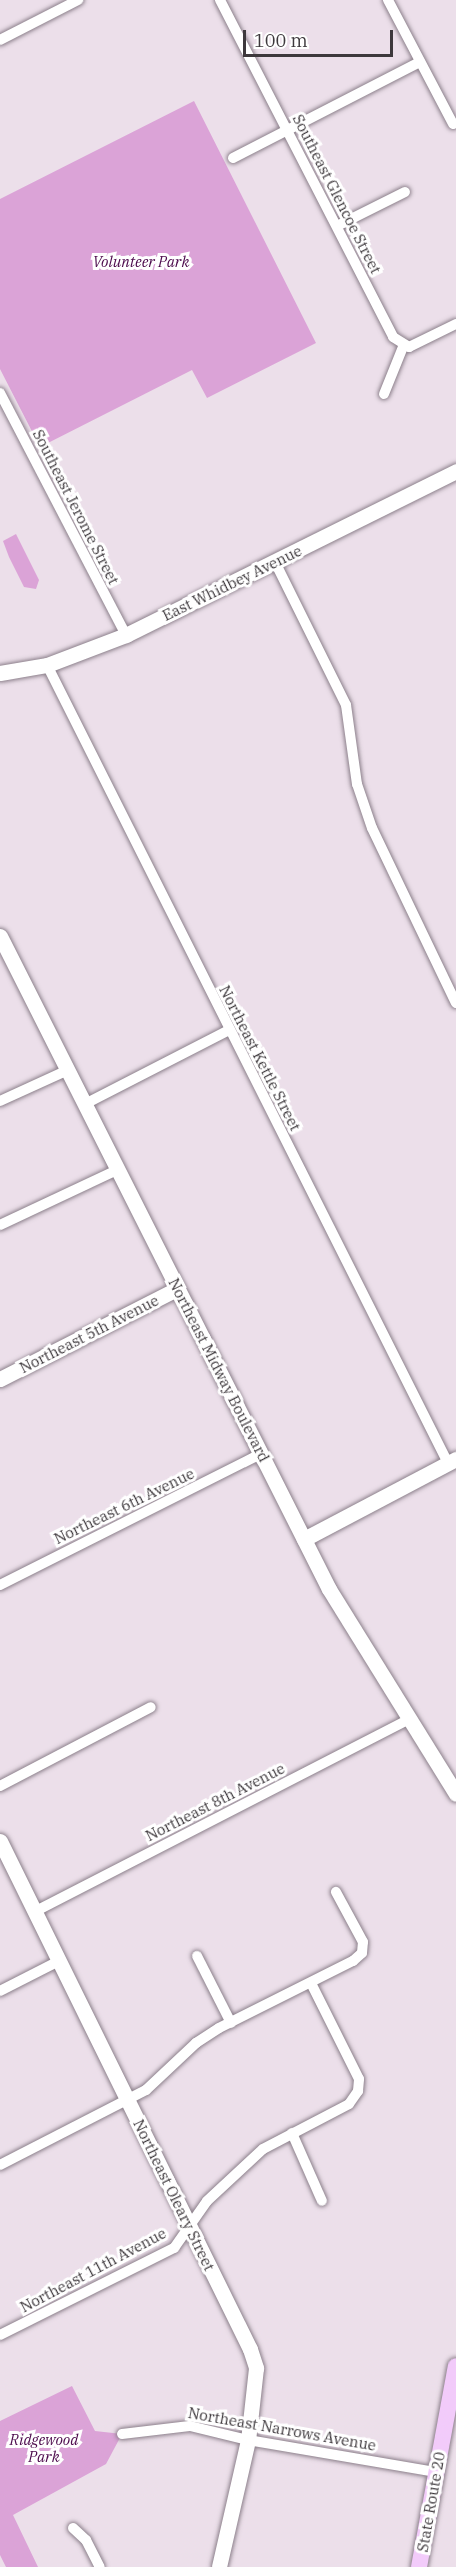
<!DOCTYPE html>
<style>
body{margin:0}
#map{position:relative;width:456px;height:2567px;overflow:hidden;background:#ecdfea;font-family:"IBM Plex Serif",serif}
div>[style]{position:absolute}
.green>*{inset:0;background:#dba3d7}
.roads{filter:drop-shadow(0 0 2px #8c808b) drop-shadow(0 0 2px #8c808b)}
.street>*{height:10px;margin:-5px;padding:0 5px;transform-origin:5px;border-radius:5px;background:#fff}
.secondary>*{height:15px;margin:-7.5px;padding:0 7.5px;transform-origin:7.5px;border-radius:7.5px;background:#fff}
.primary>*{height:16px;margin:-8px;padding:0 8px;transform-origin:8px;border-radius:8px;background:#f2cbfa}
span{translate:-50% -50%;white-space:nowrap;text-align:center;line-height:1.15;-webkit-text-stroke:6px #fff;paint-order:stroke}
.street-label{font-size:15px;color:#3d383c}
.park-label{font-size:15px;color:#4c0a4c;font-style:italic}
.scale{position:absolute;left:243px;top:30px;width:150px;height:27px;box-sizing:border-box;border:3px solid #3d383c;border-top:0;padding-left:8px;font-size:18px;line-height:21px;white-space:nowrap;color:#3d383c;-webkit-text-stroke:4px #fff;paint-order:stroke}
</style>
<div id="map">
<div class="green">
<div style="clip-path:polygon(194px 101px,316px 343px,207px 398px,192px 370px,40px 447px,0 369px,0 199px)"></div>
<div style="clip-path:polygon(16px 534px,39px 580px,36px 589px,24px 587px,9px 557px,3px 541px)"></div>
<div style="clip-path:polygon(72px 2386px,95px 2431px,122px 2434px,106px 2464px,13px 2515px,38px 2567px,6px 2567px,0 2555px,0 2421px)"></div>
</div>
<div class="roads">
<div class="street">
<div style="left:220px;top:0;width:379px;rotate:62.8deg"></div>
<div style="left:393px;top:337px;width:19px;rotate:32deg"></div>
<div style="left:409px;top:347px;width:52px;rotate:-26.1deg"></div>
<div style="left:388px;top:0;width:140px;rotate:62.3deg"></div>
<div style="left:0;top:40px;width:88px;rotate:-27.1deg"></div>
<div style="left:233px;top:158px;width:210px;rotate:-27.2deg"></div>
<div style="left:337px;top:226px;width:76px;rotate:-26.6deg"></div>
<div style="left:0;top:393px;width:273px;rotate:62.5deg"></div>
<div style="left:384px;top:394px;width:51px;rotate:-68deg"></div>
<div style="left:275px;top:562px;width:160px;rotate:63.6deg"></div>
<div style="left:346px;top:705px;width:80px;rotate:82.1deg"></div>
<div style="left:357px;top:784px;width:46px;rotate:71.2deg"></div>
<div style="left:372px;top:828px;width:194px;rotate:64.4deg"></div>
<div style="left:47px;top:665px;width:893px;rotate:63.32deg"></div>
<div style="left:0;top:1101px;width:75px;rotate:-24.5deg"></div>
<div style="left:85px;top:1104px;width:162px;rotate:-27.2deg"></div>
<div style="left:0;top:1225px;width:129px;rotate:-25.2deg"></div>
<div style="left:0;top:1585px;width:292px;rotate:-26.7deg"></div>
<div style="left:0;top:1786px;width:170px;rotate:-27.6deg"></div>
<div style="left:34px;top:1912px;width:423px;rotate:-27.2deg"></div>
<div style="left:197px;top:1956px;width:75px;rotate:63.1deg"></div>
<div style="left:0;top:1991px;width:66px;rotate:-27deg"></div>
<div style="left:292px;top:2133px;width:74px;rotate:66.2deg"></div>
<div style="left:0;top:2165px;width:164px;rotate:-27.2deg"></div>
<div style="left:146px;top:2090px;width:69px;rotate:-43.2deg"></div>
<div style="left:196px;top:2043px;width:27px;rotate:-33deg"></div>
<div style="left:219px;top:2028px;width:150px;rotate:-26.6deg"></div>
<div style="left:353px;top:1961px;width:12px;rotate:-42deg"></div>
<div style="left:362px;top:1953px;width:11px;rotate:-85deg"></div>
<div style="left:363px;top:1942px;width:57px;rotate:-118.4deg"></div>
<div style="left:0;top:2335px;width:195px;rotate:-26.6deg"></div>
<div style="left:174px;top:2248px;width:57px;rotate:-54.9deg"></div>
<div style="left:207px;top:2201px;width:76px;rotate:-42.9deg"></div>
<div style="left:263px;top:2149px;width:97px;rotate:-27.6deg"></div>
<div style="left:349px;top:2104px;width:16px;rotate:-55deg"></div>
<div style="left:358px;top:2091px;width:12px;rotate:-85deg"></div>
<div style="left:359px;top:2079px;width:107px;rotate:-116.6deg"></div>
<div style="left:122px;top:2434px;width:68px;rotate:-6.7deg"></div>
<div style="left:190px;top:2426px;width:60px;rotate:13.6deg"></div>
<div style="left:248px;top:2440px;width:191px;rotate:9.7deg"></div>
<div style="left:73px;top:2528px;width:18px;rotate:43deg"></div>
<div style="left:86px;top:2540px;width:30px;rotate:63deg"></div>
</div>
<div class="secondary">
<div style="left:0;top:673px;width:48px;rotate:-9.7deg"></div>
<div style="left:47px;top:665px;width:85px;rotate:-20.8deg"></div>
<div style="left:126px;top:635px;width:369px;rotate:-26.4deg"></div>
<div style="left:0;top:936px;width:731px;rotate:63.26deg"></div>
<div style="left:329px;top:1589px;width:241px;rotate:58.2deg"></div>
<div style="left:0;top:1379px;width:199px;rotate:-27deg"></div>
<div style="left:304px;top:1539px;width:172px;rotate:-27.8deg"></div>
<div style="left:0;top:1841px;width:566px;rotate:63.8deg"></div>
<div style="left:250px;top:2349px;width:20px;rotate:72deg"></div>
<div style="left:256px;top:2368px;width:72px;rotate:96.3deg"></div>
<div style="left:248px;top:2440px;width:130px;rotate:102.9deg"></div>
</div>
<div class="primary">
<div style="left:419px;top:2567px;width:204px;rotate:-79.6deg"></div>
</div>
</div>
<div class="street-label">
<span style="left:337px;top:194px;rotate:63deg">Southeast Glencoe Street</span>
<span style="left:76px;top:507px;rotate:63deg">Southeast Jerome Street</span>
<span style="left:232px;top:583px;rotate:-26deg">East Whidbey Avenue</span>
<span style="left:260px;top:1058px;rotate:63deg">Northeast Kettle Street</span>
<span style="left:89px;top:1334px;rotate:-27deg">Northeast 5th Avenue</span>
<span style="left:219px;top:1370px;rotate:63deg">Northeast Midway Boulevard</span>
<span style="left:124px;top:1506px;rotate:-26deg">Northeast 6th Avenue</span>
<span style="left:215px;top:1802px;rotate:-27deg">Northeast 8th Avenue</span>
<span style="left:174px;top:2195px;rotate:64deg">Northeast Oleary Street</span>
<span style="left:93px;top:2270px;rotate:-28deg">Northeast 11th Avenue</span>
<span style="left:282px;top:2429px;rotate:10deg">Northeast Narrows Avenue</span>
<span style="left:431px;top:2502px;rotate:-80deg">State Route 20</span>
</div>
<div class="park-label">
<span style="left:141px;top:262px">Volunteer Park</span>
<span style="left:44px;top:2448px">Ridgewood<br>Park</span>
</div>
<div class="scale">100 m</div>
</div>
